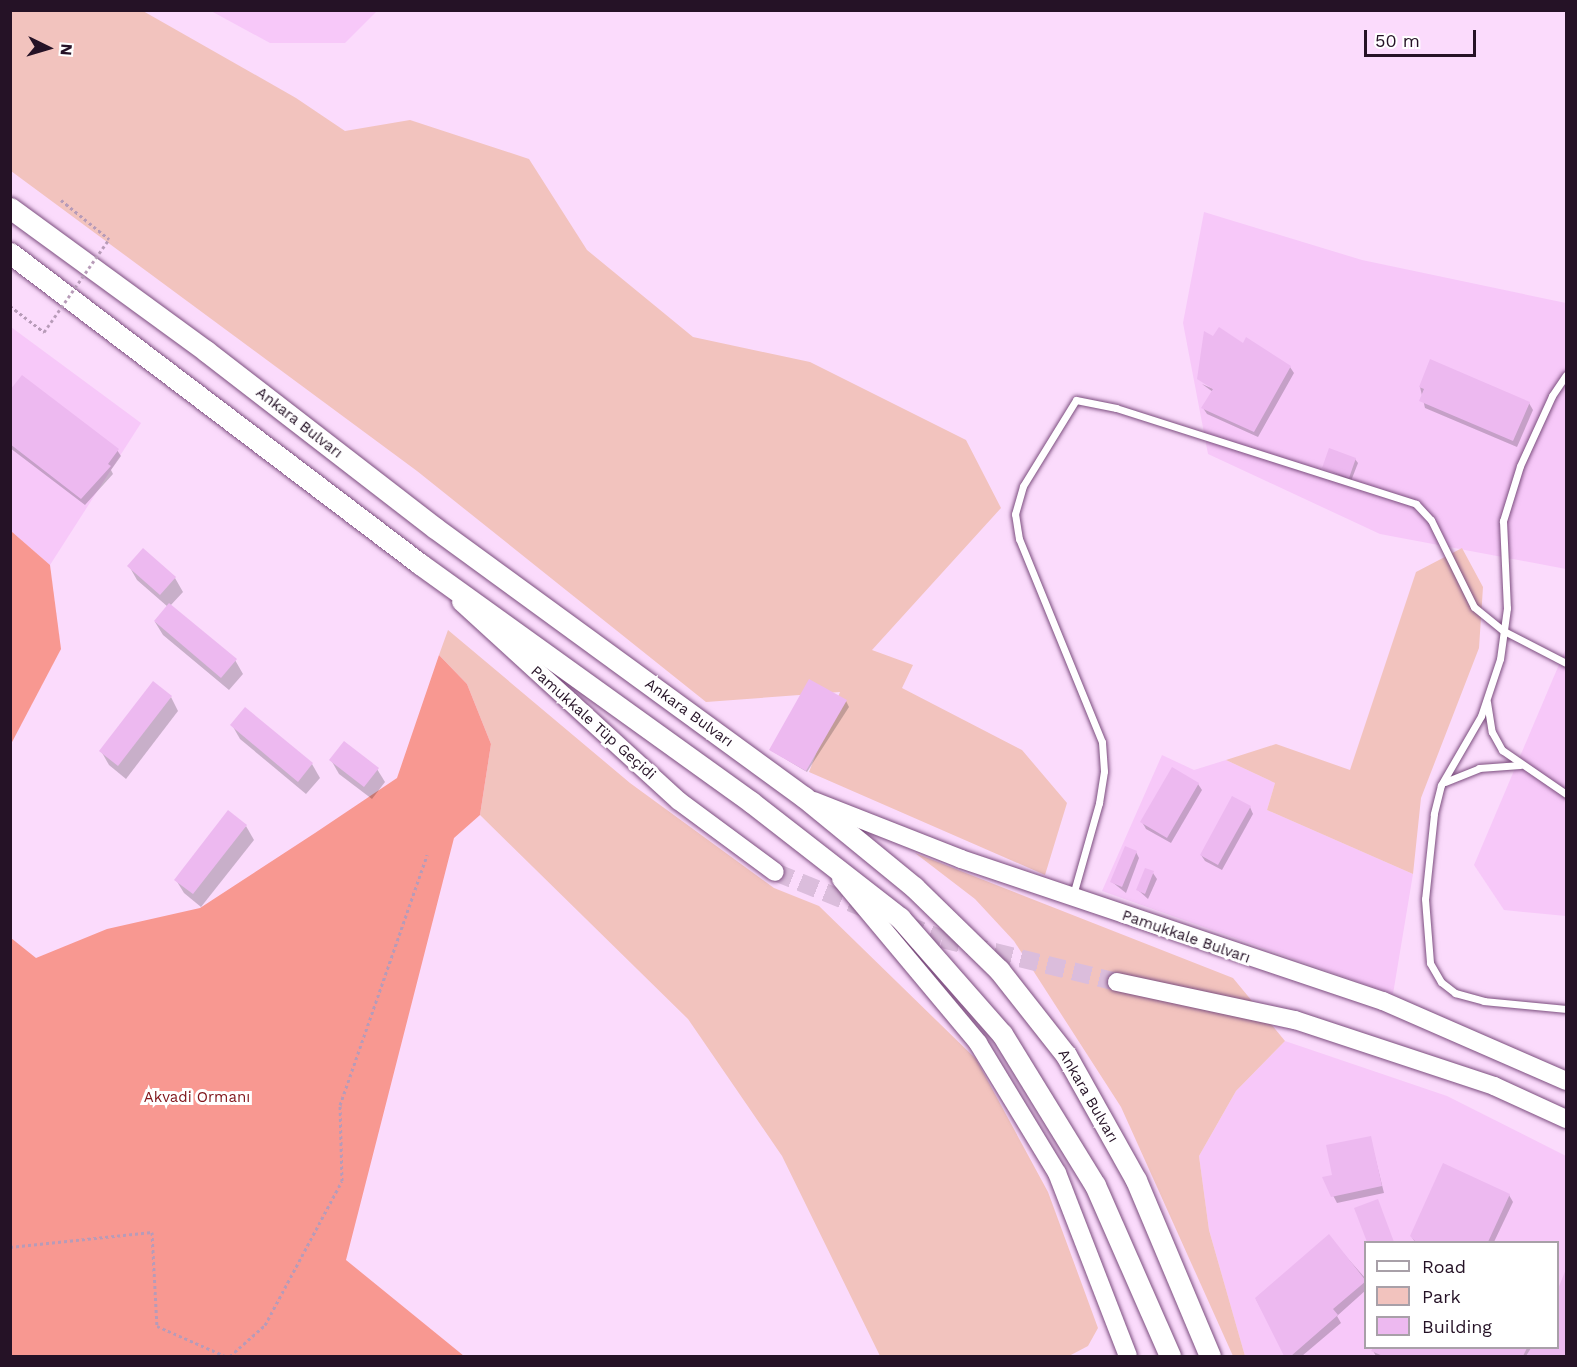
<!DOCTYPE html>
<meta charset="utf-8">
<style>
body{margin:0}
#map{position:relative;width:1577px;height:1367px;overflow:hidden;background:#fbdbfc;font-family:"Work Sans",sans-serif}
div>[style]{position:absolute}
.built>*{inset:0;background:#f7c8f9}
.green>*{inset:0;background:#f2c3be}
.forest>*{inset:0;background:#f89891}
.shadow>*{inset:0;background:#0003}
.building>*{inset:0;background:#edb9f0}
.secondary-tunnel>*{height:18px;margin-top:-9px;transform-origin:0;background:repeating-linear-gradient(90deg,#dbbddc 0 18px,transparent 0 27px)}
.path>*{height:3px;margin-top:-1.5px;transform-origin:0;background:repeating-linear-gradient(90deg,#b79bb8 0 3px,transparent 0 6px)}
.roads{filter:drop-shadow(0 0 2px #7b4d7e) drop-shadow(0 0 2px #7b4d7e)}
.lane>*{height:7px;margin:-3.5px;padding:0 3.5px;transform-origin:3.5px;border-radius:3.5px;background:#fff}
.secondary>*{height:18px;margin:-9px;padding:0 9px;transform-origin:9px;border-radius:9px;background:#fff}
.primary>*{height:21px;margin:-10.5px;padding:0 10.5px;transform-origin:10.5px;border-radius:10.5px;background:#fff}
.path-bridge>*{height:3px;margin-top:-1.5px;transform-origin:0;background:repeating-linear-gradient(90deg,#b79bb8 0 3px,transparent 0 6px)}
span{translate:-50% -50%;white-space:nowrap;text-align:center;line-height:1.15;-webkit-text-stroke:6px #fff;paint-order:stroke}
.street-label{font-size:15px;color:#251226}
.park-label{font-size:15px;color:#7f1419}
.frame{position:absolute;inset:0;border:12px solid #251226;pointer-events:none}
.legend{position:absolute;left:1364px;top:1241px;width:195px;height:108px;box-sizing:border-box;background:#fff;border:2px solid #a8a0a8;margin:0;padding:8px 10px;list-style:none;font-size:18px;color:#251226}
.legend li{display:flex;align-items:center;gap:12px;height:30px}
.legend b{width:30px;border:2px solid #a8a0a8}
.north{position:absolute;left:18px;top:18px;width:60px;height:60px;-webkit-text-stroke:4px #fff;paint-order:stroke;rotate:95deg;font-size:16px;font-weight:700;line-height:24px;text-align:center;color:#251226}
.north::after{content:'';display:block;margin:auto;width:21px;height:27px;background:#251226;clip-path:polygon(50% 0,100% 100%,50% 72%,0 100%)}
.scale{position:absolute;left:1364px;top:30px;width:112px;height:27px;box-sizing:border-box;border:3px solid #251226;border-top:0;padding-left:8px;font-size:18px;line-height:21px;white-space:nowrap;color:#251226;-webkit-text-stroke:4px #fff;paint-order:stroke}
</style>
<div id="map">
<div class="built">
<div style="clip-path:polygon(211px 11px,377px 10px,377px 11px,345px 43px,270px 43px)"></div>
<div style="clip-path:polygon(1204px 212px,1362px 260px,1566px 303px,1566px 569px,1380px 534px,1208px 454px,1183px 323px)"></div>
<div style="clip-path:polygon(11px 327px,141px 423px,50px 565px,11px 531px)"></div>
<div style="clip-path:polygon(1566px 648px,1566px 916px,1504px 910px,1474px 865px)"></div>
<div style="clip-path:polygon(1162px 755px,1194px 770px,1226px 760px,1275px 783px,1267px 810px,1413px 874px,1393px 994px,1102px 891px)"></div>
<div style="clip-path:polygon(evenodd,1285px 1041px,1447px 1096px,1566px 1156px,1566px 1356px,1245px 1356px,1209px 1230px,1199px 1156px,1236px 1091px,1285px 1041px,1366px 1242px,1558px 1242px,1558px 1348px,1366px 1348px,1366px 1242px)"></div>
</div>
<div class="green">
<div style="clip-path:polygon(10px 11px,143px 11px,296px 98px,345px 131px,410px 120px,529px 159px,587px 250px,693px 337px,810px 362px,966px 440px,1001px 508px,872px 650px,913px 665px,902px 688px,1022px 750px,1067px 803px,1045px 875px,809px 772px,840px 692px,706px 702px,417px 471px,11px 171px)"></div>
<div style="clip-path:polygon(1462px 548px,1483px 587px,1479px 648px,1421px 798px,1413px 874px,1267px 810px,1275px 783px,1226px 760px,1276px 744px,1350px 770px,1416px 572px)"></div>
<div style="clip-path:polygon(448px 630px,630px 783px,774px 888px,819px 906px,976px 1059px,1048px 1192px,1098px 1328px,1088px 1346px,1069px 1356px,880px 1356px,782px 1156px,688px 1019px,480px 815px,491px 744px,467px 684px,439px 655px)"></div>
<div style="clip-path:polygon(915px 853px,1233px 978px,1285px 1041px,1236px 1091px,1199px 1156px,1209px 1230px,1245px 1356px,1233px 1356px,1121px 1107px,1014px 941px,975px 899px)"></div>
</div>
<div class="forest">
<div style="clip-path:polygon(11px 531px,50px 565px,61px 649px,11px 744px)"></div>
<div style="clip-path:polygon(439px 655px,467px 684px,491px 744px,480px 815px,454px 838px,346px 1260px,464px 1356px,11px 1356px,11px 938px,36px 958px,107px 929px,200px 908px,315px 833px,397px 778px)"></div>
</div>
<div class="shadow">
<div style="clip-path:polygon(1213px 338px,1243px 345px,1290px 367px,1294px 373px,1258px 437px,1207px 414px,1203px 408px,1213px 392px,1202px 384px,1220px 392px,1199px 379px)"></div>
<div style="clip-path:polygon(1420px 387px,1529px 403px,1533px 410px,1517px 447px,1425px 408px)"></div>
<div style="clip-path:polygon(10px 390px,117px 450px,121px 456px,111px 470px,113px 474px,85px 505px,10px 448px)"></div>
<div style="clip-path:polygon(1355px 459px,1358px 463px,1351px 481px,1323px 467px)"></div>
<div style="clip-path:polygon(129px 566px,175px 578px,183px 592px,170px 606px,235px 660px,243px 674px,229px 690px,163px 635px,155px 622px,168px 607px,137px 580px)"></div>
<div style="clip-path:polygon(171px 697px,178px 711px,126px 779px,109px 765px,101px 751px)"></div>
<div style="clip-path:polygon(846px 701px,849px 707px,807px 772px,772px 751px)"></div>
<div style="clip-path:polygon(232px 725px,312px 764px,320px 778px,306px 794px,240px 739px)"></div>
<div style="clip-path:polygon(331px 760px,377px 769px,385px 782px,372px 799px,339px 774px)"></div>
<div style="clip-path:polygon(1198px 784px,1202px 790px,1171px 843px,1146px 829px,1142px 822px)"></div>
<div style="clip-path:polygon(1250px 807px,1253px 814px,1222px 870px,1205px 861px,1201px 855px)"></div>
<div style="clip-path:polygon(246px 826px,254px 840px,201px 907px,184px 893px,176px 880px)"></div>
<div style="clip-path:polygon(1136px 852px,1139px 858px,1126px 893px,1112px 882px)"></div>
<div style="clip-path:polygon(1153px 873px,1157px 879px,1148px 899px,1138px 890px)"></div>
<div style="clip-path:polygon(1370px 1137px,1384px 1193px,1337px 1203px,1324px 1178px,1334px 1176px)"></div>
<div style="clip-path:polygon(1509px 1195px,1513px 1202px,1494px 1242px,1415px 1242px,1411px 1236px)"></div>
<div style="clip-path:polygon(1328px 1236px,1366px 1279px,1366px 1290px,1337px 1316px,1341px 1323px,1302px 1356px,1286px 1356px,1256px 1299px)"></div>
<div style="clip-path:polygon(1566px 1273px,1566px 1356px,1376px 1356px,1373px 1351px,1374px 1348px,1558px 1348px,1558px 1293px)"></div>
</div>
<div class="building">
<div style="clip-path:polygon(1219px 327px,1243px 343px,1246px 337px,1291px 366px,1254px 432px,1201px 408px,1213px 389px,1197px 379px,1204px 331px,1213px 336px)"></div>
<div style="clip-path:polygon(1430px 359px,1530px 402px,1513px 441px,1419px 401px,1424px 389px,1419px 387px)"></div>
<div style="clip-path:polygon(22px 375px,119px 449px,108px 464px,111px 466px,81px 499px,10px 444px,10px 390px)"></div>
<div style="clip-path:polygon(1329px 448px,1356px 458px,1349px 478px,1322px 468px)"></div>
<div style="clip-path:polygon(143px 548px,176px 577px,160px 595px,127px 566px)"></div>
<div style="clip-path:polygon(169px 603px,237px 659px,221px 678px,154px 621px)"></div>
<div style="clip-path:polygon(809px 679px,847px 700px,806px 771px,769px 750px)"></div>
<div style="clip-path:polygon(153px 681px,172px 696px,118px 766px,99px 751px)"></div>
<div style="clip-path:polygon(245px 707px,313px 763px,298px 782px,230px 725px)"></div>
<div style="clip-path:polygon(344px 741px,379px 768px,364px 787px,329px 760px)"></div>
<div style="clip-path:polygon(1172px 767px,1199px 783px,1167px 838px,1140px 822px)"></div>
<div style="clip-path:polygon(1232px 796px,1251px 806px,1218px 865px,1200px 855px)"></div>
<div style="clip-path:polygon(228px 810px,247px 825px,193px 894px,174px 880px)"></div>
<div style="clip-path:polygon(1125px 846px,1137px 851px,1122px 887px,1110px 882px)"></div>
<div style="clip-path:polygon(1145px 868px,1154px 871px,1145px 894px,1136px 890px)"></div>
<div style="clip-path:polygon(1371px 1136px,1382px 1186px,1331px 1197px,1322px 1177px,1332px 1175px,1326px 1145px)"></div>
<div style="clip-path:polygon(1443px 1163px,1510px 1194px,1488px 1242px,1416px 1242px,1410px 1236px)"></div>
<div style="clip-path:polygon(1378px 1199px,1394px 1242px,1367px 1242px,1354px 1208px)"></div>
<div style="clip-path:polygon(1329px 1234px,1366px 1281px,1333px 1309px,1338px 1315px,1291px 1356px,1284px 1356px,1255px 1298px)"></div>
<div style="clip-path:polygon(1566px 1269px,1566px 1356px,1526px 1356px,1531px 1348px,1558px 1348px,1558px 1289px)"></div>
<div style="clip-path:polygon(1373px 1348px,1527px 1348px,1523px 1356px,1383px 1356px,1371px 1351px)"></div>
</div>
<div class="secondary-tunnel">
<div style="left:775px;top:872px;width:104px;rotate:22.1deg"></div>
<div style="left:905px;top:924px;width:40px;rotate:22deg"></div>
<div style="left:942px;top:939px;width:180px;rotate:13.8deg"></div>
</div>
<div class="path">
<div style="left:61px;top:200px;width:62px;rotate:39.1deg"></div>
<div style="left:10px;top:306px;width:43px;rotate:37.4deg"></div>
<div style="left:10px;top:1247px;width:143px;rotate:-6deg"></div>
<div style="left:152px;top:1232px;width:94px;rotate:87deg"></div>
<div style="left:157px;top:1326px;width:74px;rotate:23.8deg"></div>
<div style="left:230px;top:1356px;width:47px;rotate:-41.5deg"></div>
<div style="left:265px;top:1325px;width:163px;rotate:-61.9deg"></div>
<div style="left:342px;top:1181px;width:76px;rotate:-91.5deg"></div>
<div style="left:340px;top:1105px;width:265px;rotate:-70.8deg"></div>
</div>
<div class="roads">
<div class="lane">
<div style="left:1566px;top:375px;width:25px;rotate:124deg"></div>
<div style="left:1552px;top:396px;width:77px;rotate:114.6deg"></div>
<div style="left:1520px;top:466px;width:58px;rotate:107.2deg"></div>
<div style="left:1503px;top:521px;width:87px;rotate:87.4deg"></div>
<div style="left:1507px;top:608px;width:51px;rotate:97.8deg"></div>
<div style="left:1500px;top:659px;width:60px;rotate:108.4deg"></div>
<div style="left:1481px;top:716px;width:80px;rotate:120.1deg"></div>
<div style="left:1441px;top:785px;width:30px;rotate:104deg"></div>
<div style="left:1434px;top:814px;width:85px;rotate:96deg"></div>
<div style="left:1425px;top:899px;width:64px;rotate:85.5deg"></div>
<div style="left:1430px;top:963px;width:22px;rotate:60deg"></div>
<div style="left:1441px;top:982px;width:18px;rotate:38deg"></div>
<div style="left:1455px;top:993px;width:30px;rotate:15deg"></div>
<div style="left:1484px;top:1001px;width:82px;rotate:5.6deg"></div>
<div style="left:1487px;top:702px;width:30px;rotate:81deg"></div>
<div style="left:1492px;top:732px;width:21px;rotate:61deg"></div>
<div style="left:1502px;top:750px;width:78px;rotate:34.5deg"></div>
<div style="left:1445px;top:782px;width:37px;rotate:-22deg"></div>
<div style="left:1479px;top:768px;width:41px;rotate:-4.2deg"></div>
<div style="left:1073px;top:895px;width:96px;rotate:-74.2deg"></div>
<div style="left:1099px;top:803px;width:32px;rotate:-81deg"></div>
<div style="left:1104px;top:771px;width:29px;rotate:-94deg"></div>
<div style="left:1102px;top:742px;width:219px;rotate:-112.2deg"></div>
<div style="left:1019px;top:539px;width:25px;rotate:-99deg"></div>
<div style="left:1015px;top:514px;width:29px;rotate:-74deg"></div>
<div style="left:1023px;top:486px;width:101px;rotate:-58.4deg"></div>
<div style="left:1076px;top:400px;width:41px;rotate:11.3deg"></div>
<div style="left:1116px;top:408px;width:315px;rotate:17.7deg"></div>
<div style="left:1416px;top:504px;width:22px;rotate:47deg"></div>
<div style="left:1431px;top:520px;width:97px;rotate:63.7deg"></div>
<div style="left:1474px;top:607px;width:38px;rotate:39deg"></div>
<div style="left:1504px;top:631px;width:70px;rotate:27.3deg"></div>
</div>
<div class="secondary">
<div style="left:461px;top:602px;width:295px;rotate:42.4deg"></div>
<div style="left:679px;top:801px;width:119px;rotate:36.5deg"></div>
<div style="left:814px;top:801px;width:158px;rotate:21.5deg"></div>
<div style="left:961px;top:859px;width:445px;rotate:18.6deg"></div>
<div style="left:1383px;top:1001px;width:200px;rotate:23.6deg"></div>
<div style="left:841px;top:879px;width:214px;rotate:50.1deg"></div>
<div style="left:978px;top:1043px;width:152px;rotate:58.7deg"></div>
<div style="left:1057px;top:1173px;width:196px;rotate:68.8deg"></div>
<div style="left:1117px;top:982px;width:182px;rotate:12.1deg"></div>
<div style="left:1295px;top:1020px;width:210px;rotate:18.3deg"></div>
<div style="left:1494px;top:1086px;width:79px;rotate:24.6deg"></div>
</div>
<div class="primary">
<div style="left:10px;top:208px;width:243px;rotate:36.1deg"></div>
<div style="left:206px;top:351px;width:289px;rotate:37.7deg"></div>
<div style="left:435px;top:528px;width:457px;rotate:36.1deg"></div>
<div style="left:804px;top:797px;width:142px;rotate:39.3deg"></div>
<div style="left:914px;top:887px;width:119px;rotate:44.3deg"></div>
<div style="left:999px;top:970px;width:108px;rotate:51.8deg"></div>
<div style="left:1066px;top:1055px;width:143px;rotate:60.8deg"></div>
<div style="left:1136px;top:1180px;width:191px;rotate:67.2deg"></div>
<div style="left:10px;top:253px;width:515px;rotate:37.18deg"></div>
<div style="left:420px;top:564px;width:408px;rotate:35.7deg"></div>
<div style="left:751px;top:802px;width:189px;rotate:37.9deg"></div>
<div style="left:900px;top:918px;width:154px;rotate:48.7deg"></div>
<div style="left:1002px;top:1034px;width:177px;rotate:58.4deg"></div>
<div style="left:1095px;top:1185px;width:187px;rotate:66.3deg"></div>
</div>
</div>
<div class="path-bridge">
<div style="left:44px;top:332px;width:113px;rotate:-55deg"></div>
</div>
<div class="street-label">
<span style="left:299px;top:423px;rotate:38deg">Ankara Bulvarı</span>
<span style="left:689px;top:713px;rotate:36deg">Ankara Bulvarı</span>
<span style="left:593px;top:723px;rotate:42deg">Pamukkale Tüp Geçidi</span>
<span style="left:1186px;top:937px;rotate:19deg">Pamukkale Bulvarı</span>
<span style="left:1088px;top:1096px;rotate:60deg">Ankara Bulvarı</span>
</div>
<div class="park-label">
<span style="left:197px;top:1098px">Akvadi Ormanı</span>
</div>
<div class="frame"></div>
<ul class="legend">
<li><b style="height:8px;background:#fff"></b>Road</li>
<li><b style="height:16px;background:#f2c3be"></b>Park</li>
<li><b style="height:16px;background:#edb9f0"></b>Building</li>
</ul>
<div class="north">N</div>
<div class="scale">50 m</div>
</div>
